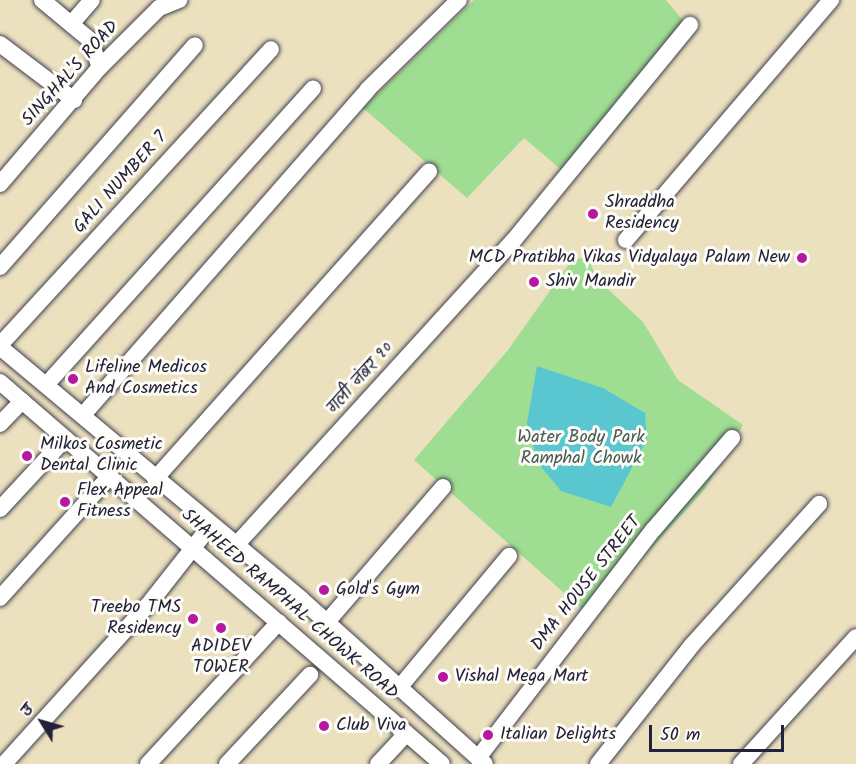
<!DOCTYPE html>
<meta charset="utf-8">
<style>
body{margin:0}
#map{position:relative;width:856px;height:764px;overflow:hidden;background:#ece1bf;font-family:Kalam,"Playpen Sans Deva",sans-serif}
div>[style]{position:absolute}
.green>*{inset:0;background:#9fdd92}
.water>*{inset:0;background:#5ac7d0}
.roads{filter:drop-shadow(0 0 2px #403f4f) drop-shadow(0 0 2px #403f4f)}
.minor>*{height:16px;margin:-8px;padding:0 8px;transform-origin:8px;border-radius:8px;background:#fff}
.dots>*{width:16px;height:16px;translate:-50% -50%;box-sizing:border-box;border:3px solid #fdfcf7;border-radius:50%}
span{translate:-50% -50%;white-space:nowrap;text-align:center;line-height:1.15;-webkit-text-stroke:6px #fdfcf7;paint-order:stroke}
.street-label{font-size:18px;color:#22223b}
.poi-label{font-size:18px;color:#22223b}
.left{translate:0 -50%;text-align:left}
.right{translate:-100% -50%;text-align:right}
.park-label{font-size:18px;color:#485a55}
.north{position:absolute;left:12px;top:692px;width:60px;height:60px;-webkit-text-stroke:4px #fdfcf7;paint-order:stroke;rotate:307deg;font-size:16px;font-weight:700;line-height:24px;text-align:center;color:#22223b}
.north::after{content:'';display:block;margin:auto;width:21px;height:27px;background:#22223b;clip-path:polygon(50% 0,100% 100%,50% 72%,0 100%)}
.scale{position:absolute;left:649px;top:725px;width:135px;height:27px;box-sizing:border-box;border:3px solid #22223b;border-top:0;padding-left:8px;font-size:18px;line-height:21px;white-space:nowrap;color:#22223b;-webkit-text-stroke:4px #fdfcf7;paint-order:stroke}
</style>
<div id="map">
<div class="green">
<div style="clip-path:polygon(474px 0,666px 0,690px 29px,630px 114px,571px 178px,524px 138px,467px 198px,363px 108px)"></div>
<div style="clip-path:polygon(588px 256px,596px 278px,643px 322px,678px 380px,743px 425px,705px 489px,590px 616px,414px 460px,508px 350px,571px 261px)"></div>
</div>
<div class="water">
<div style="clip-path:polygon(537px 366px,603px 388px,645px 413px,647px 440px,611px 507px,561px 491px,538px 463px,527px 423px)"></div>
</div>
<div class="roads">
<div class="minor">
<div style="left:42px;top:0;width:62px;rotate:39.8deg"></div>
<div style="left:90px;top:40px;width:29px;rotate:70deg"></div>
<div style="left:72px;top:23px;width:30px;rotate:-49deg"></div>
<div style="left:0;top:44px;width:93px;rotate:37.1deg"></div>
<div style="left:0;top:184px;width:154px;rotate:-49.5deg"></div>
<div style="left:100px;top:67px;width:83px;rotate:-45deg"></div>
<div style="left:159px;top:8px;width:22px;rotate:-22deg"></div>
<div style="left:626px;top:240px;width:316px;rotate:-49.5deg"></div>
<div style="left:0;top:267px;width:295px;rotate:-48.7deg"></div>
<div style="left:0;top:345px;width:401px;rotate:-47.5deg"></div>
<div style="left:0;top:347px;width:393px;rotate:39.9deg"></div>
<div style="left:301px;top:599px;width:247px;rotate:41.9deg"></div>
<div style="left:0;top:382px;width:584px;rotate:40.84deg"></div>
<div style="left:46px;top:385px;width:399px;rotate:-48deg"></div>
<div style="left:83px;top:415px;width:433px;rotate:-48.8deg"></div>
<div style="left:368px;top:89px;width:127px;rotate:-44.4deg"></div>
<div style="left:0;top:424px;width:32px;rotate:-46deg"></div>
<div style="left:155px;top:479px;width:412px;rotate:-48.3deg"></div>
<div style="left:0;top:509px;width:96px;rotate:-47.1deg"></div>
<div style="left:237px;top:544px;width:411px;rotate:-47.7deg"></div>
<div style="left:514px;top:240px;width:278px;rotate:-50.7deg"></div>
<div style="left:0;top:598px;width:164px;rotate:-48deg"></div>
<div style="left:327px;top:622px;width:178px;rotate:-49.3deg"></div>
<div style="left:399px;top:688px;width:172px;rotate:-50.2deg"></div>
<div style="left:478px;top:758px;width:289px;rotate:-52.5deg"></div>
<div style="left:654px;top:529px;width:120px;rotate:-49.4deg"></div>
<div style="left:4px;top:764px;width:221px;rotate:-47.9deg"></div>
<div style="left:152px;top:600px;width:95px;rotate:-51.8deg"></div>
<div style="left:148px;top:764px;width:193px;rotate:-47.3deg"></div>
<div style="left:227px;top:764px;width:122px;rotate:-47deg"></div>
<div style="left:378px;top:764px;width:42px;rotate:-46.9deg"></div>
<div style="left:598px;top:764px;width:152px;rotate:-51.7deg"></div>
<div style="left:692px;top:645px;width:190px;rotate:-48deg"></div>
<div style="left:741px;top:764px;width:171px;rotate:-47.8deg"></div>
</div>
</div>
<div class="dots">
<div style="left:593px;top:214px;background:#b5179e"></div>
<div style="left:802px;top:258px;background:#b5179e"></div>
<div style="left:534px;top:282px;background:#b5179e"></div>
<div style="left:73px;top:379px;background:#b5179e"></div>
<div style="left:27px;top:456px;background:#b5179e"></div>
<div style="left:65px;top:502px;background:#b5179e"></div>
<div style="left:324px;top:590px;background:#b5179e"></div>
<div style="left:193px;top:619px;background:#b5179e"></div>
<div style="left:221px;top:628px;background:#b5179e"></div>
<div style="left:443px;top:677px;background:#b5179e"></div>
<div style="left:324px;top:726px;background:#b5179e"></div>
<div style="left:488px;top:735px;background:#b5179e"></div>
</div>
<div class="street-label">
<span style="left:71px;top:74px;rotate:-48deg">SINGHAL'S ROAD</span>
<span style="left:121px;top:183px;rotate:-48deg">GALI NUMBER 7</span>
<span style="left:361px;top:379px;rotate:-48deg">गली नंबर १०</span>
<span style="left:587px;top:584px;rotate:-52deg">DMA HOUSE STREET</span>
<span style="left:289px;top:605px;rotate:41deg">SHAHEED RAMPHAL CHOWK ROAD</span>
</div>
<div class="poi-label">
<span class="left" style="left:605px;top:214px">Shraddha<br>Residency</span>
<span class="right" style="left:790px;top:258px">MCD Pratibha Vikas Vidyalaya Palam New</span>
<span class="left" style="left:546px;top:282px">Shiv Mandir</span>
<span class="left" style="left:85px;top:379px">Lifeline Medicos<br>And Cosmetics</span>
<span class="left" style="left:40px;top:456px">Milkos Cosmetic<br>Dental Clinic</span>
<span class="left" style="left:77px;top:502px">Flex Appeal<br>Fitness</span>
<span class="left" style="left:336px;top:590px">Gold's Gym</span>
<span class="right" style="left:181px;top:619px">Treebo TMS<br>Residency</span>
<span style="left:221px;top:658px">ADIDEV<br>TOWER</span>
<span class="left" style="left:455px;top:677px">Vishal Mega Mart</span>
<span class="left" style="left:336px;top:726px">Club Viva</span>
<span class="left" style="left:500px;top:735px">Italian Delights</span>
</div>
<div class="park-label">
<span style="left:581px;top:449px">Water Body Park<br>Ramphal Chowk</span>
</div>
<div class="north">उ</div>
<div class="scale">50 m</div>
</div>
